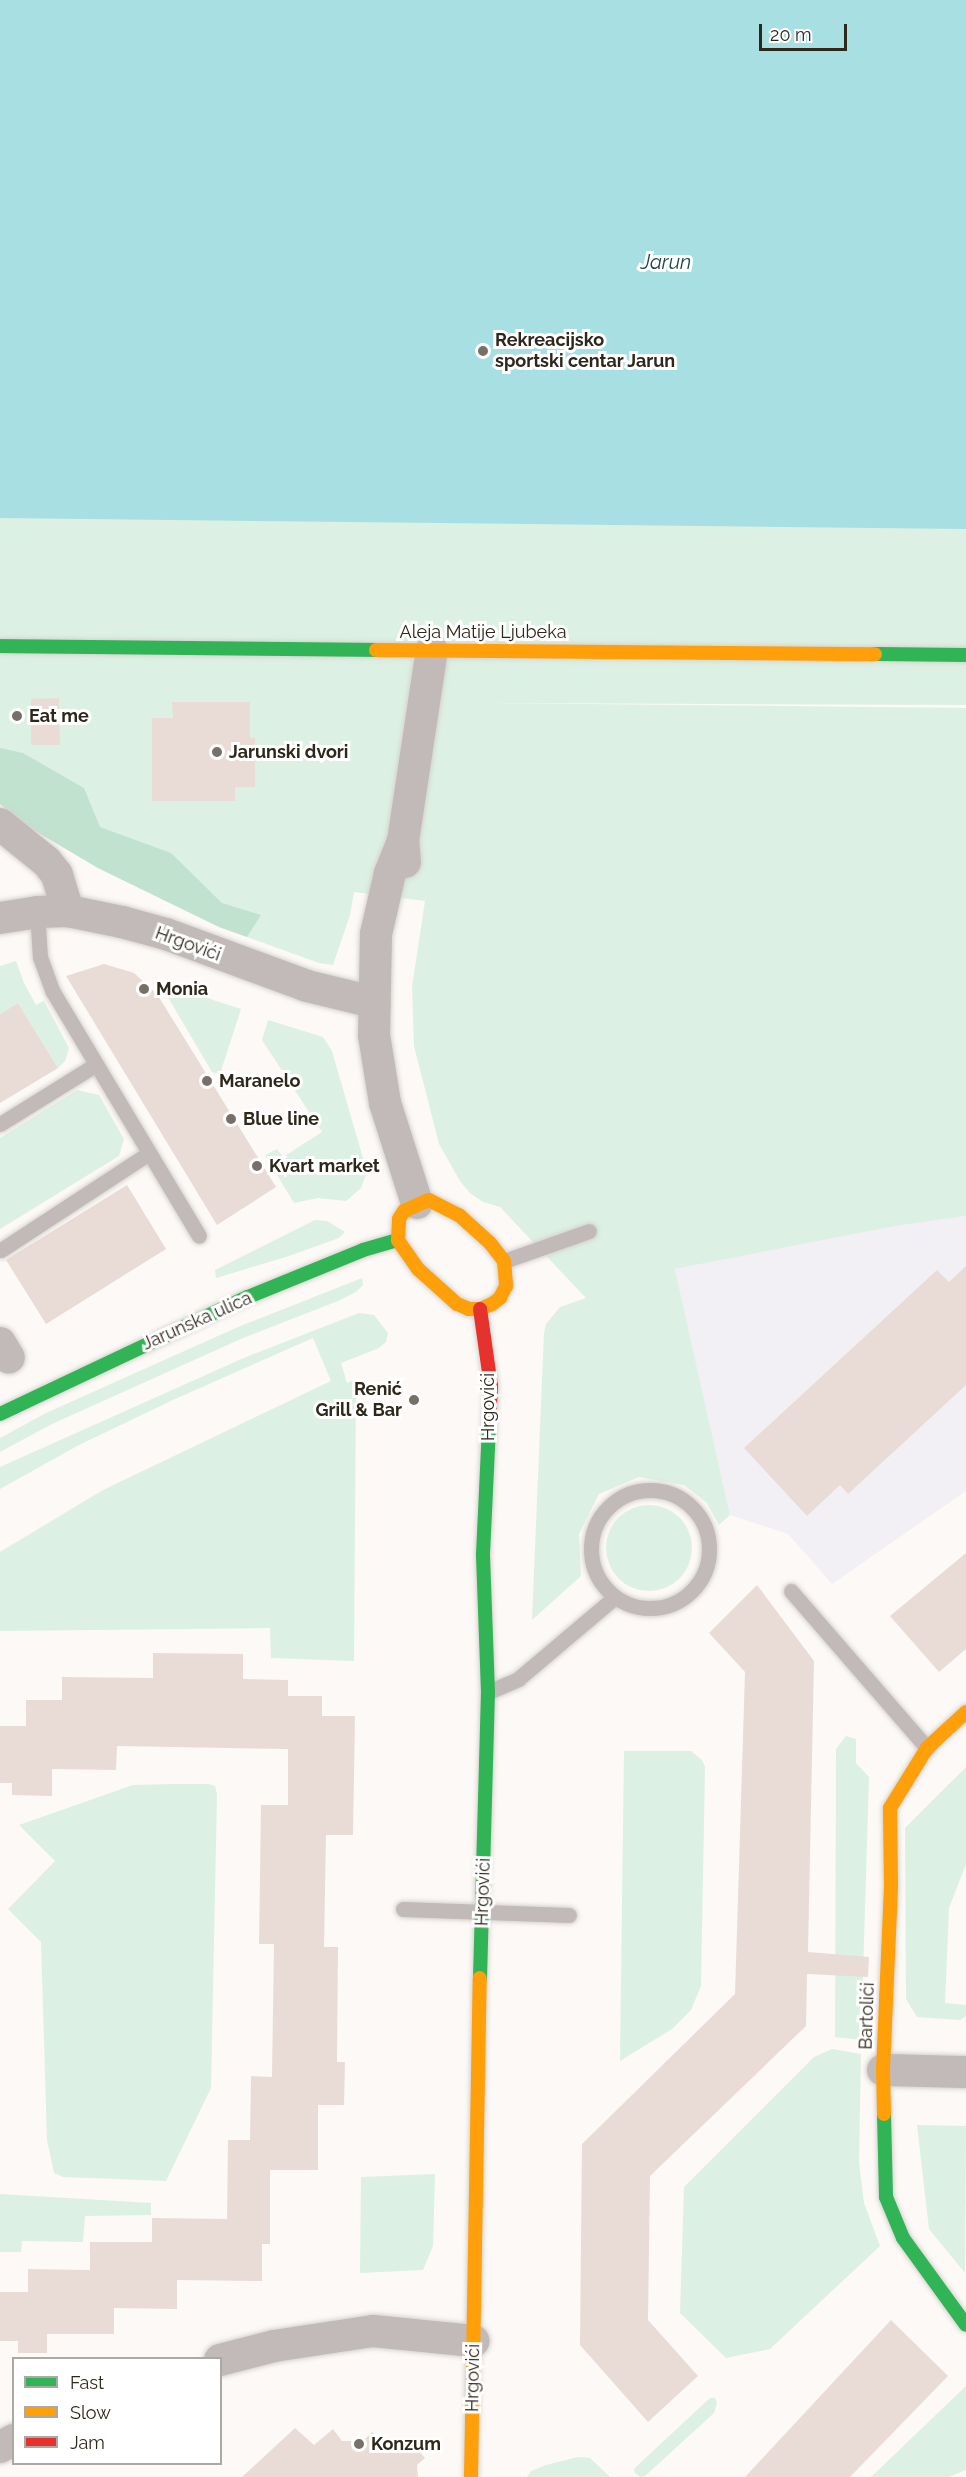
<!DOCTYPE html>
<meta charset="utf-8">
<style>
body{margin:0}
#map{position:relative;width:966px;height:2477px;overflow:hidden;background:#fcf9f6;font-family:Raleway,sans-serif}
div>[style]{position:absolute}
.education>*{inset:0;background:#f2f0f5}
.green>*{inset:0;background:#dcf1e3}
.round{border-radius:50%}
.forest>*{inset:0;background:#c1e2cf}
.water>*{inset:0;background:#a7dfe2}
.building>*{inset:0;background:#e9dcd6}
.roads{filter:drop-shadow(0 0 2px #d6d3cf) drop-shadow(0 0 2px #d6d3cf)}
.lane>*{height:15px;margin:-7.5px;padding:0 7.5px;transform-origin:7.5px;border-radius:7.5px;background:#c2bab8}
.lane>.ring{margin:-7.5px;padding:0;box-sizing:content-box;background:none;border:15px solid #c2bab8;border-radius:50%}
.street>*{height:32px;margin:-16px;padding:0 16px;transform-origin:16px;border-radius:16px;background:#c2bab8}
.fast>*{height:14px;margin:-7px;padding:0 7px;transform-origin:7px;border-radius:7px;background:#30b455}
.slow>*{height:14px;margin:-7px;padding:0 7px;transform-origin:7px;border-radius:7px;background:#ff9f0a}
.jam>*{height:14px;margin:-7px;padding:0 7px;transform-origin:7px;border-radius:7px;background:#e5322d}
.dots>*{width:16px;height:16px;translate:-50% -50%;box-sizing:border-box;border:3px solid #fff;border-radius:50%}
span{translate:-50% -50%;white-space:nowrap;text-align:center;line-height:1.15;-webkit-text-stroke:6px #fff;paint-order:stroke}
.poi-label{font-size:18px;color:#2e271b;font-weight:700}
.left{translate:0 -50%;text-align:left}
.right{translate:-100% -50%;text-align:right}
.street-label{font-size:18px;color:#2e271b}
.water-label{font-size:20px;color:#1f4648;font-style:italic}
.legend{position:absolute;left:12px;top:2357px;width:210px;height:108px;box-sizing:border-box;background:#fff;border:2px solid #aba9a4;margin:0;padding:8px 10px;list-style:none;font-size:18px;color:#2e271b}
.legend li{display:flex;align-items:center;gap:12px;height:30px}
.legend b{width:30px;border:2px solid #aba9a4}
.scale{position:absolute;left:759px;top:24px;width:88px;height:27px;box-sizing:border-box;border:3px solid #2e271b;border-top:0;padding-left:8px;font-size:18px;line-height:21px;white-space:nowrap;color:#2e271b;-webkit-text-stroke:4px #fff;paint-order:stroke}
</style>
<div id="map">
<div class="education">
<div style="clip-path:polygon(966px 1216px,966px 1491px,832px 1584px,788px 1534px,730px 1515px,675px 1269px,896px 1226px)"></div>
</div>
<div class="green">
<div style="clip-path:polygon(0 0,966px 0,966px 705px,491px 703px,966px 708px,966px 1216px,896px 1226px,675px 1269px,730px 1515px,719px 1525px,707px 1503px,684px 1485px,639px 1477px,599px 1494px,579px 1534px,581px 1576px,532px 1620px,544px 1333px,546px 1324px,560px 1307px,586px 1298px,500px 1207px,483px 1202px,470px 1193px,460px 1181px,439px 1144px,414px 1046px,412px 987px,425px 901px,354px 892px,350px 915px,333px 965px,319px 963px,219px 927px,98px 868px,32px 829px,0 804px)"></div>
<div style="clip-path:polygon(16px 961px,24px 983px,36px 1005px,44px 1001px,69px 1048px,65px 1061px,58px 1068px,18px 1003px,0 1014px,0 966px)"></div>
<div style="clip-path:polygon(164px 984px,241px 1009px,220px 1074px,212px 1072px,166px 994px)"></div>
<div style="clip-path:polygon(268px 1020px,323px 1037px,332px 1051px,367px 1172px,361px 1188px,346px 1201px,318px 1198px,294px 1203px,265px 1155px,277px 1149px,283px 1157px,322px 1132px,262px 1040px)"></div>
<div style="clip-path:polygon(77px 1090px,99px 1095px,124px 1139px,119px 1156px,0 1229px,0 1138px)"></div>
<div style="clip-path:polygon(315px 1220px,327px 1221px,345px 1232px,339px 1238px,286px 1257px,216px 1278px,215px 1270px)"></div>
<div style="clip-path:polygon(362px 1278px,363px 1285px,356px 1292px,338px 1301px,243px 1338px,52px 1424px,0 1452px,0 1438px,46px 1413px,238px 1327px)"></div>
<div style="clip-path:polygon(359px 1313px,374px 1315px,388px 1333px,386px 1342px,379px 1348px,341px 1363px,347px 1383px,356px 1379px,354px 1661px,271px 1658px,270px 1628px,0 1631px,0 1552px,103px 1490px,331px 1381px,313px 1338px,175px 1399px,79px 1445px,0 1489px,0 1467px,246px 1357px)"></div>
<div class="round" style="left:606px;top:1505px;width:86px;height:86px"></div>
<div style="clip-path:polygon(846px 1736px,856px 1739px,856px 1763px,869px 1777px,861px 2040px,835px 2037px,836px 1749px)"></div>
<div style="clip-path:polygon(624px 1751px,691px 1751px,702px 1760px,705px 1767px,701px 1986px,691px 2010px,672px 2029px,620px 2061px)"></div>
<div style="clip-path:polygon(966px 1767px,966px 1864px,949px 1908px,945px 2003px,966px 2005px,966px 2016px,960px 2020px,917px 2017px,906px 1999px,905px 1828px)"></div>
<div style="clip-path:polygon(173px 1784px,209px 1784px,215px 1786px,217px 1794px,211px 2088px,166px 2181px,63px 2177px,54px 2173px,47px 2140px,41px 1942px,8px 1909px,55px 1861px,19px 1825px,133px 1785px)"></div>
<div style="clip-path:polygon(832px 2049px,861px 2054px,859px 2162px,864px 2203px,880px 2246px,770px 2349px,726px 2358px,680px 2313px,684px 2187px,814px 2057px)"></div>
<div style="clip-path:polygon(917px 2125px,966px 2126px,965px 2273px,929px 2229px)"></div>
<div style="clip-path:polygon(435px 2174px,433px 2246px,423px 2270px,360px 2273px,361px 2177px)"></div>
<div style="clip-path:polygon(0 2194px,151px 2203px,151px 2215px,85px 2216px,83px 2242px,22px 2241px,21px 2252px,0 2252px)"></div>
<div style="clip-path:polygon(966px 2386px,966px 2470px,949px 2477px,871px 2477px)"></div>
<div style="clip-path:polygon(710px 2398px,715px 2398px,717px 2403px,714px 2413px,645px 2476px,640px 2477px,635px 2473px,634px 2469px,639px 2464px)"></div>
<div style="clip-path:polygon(578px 2457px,590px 2458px,610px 2477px,527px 2477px,531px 2471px,546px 2465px)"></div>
</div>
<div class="forest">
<div style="clip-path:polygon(0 748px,23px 753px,84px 788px,100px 827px,171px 853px,222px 903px,261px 915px,247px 937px,219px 927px,98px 868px,32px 829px,0 804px)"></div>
</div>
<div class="water">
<div style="clip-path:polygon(0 0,966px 0,966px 529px,0 518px)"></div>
</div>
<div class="building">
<div style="clip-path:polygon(59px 698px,60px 745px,31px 745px,31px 699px)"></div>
<div style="clip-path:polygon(172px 702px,250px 702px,250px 738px,255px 738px,255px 787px,235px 787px,235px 801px,152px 801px,152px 718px,173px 718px)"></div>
<div style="clip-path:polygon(104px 964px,134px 973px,157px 994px,276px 1187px,217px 1225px,66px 976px)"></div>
<div style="clip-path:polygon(18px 1003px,58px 1068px,0 1103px,0 1014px)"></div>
<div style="clip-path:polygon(127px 1185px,166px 1249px,46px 1324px,6px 1260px)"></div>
<div style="clip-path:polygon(966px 1266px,966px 1385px,848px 1494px,840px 1485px,807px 1516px,744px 1448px,937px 1270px,949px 1282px)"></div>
<div style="clip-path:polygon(966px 1553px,966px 1649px,939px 1672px,890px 1616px)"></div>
<div style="clip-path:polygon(757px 1585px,814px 1661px,808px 1952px,869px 1957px,868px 1977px,807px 1974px,806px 2026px,650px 2176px,648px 2320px,698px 2376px,648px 2422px,580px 2345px,582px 2144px,735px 1994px,745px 1672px,709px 1633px)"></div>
<div style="clip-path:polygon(153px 1653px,243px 1654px,243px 1679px,288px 1680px,288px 1696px,322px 1696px,322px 1716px,355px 1716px,353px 1835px,326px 1835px,324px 1947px,338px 1947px,337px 2062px,345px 2062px,344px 2105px,318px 2105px,318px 2170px,270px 2170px,270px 2244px,262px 2244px,262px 2281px,177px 2280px,177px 2309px,114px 2308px,114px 2334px,47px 2334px,47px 2353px,18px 2353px,18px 2341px,0 2341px,0 2292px,28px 2292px,28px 2269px,90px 2270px,90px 2242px,152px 2242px,152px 2218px,227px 2219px,228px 2140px,250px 2140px,251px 2076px,272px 2077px,274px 1944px,259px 1944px,261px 1805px,288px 1805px,288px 1749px,117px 1746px,116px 1770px,52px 1769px,52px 1796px,12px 1795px,12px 1783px,0 1783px,0 1726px,26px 1726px,26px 1700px,62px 1700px,62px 1677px,153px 1678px)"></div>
<div style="clip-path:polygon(891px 2320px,948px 2376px,850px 2477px,745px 2477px)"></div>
<div style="clip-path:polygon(295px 2428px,314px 2445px,333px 2429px,342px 2441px,363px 2441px,372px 2432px,381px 2441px,409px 2440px,425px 2458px,417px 2465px,418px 2477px,242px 2477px)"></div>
</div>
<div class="roads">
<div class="lane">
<div style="left:37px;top:912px;width:45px;rotate:86.2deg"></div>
<div style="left:40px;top:957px;width:37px;rotate:70deg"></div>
<div style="left:53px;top:992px;width:284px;rotate:59.1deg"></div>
<div style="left:0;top:1124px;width:112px;rotate:-31.8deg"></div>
<div style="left:1px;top:1250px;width:177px;rotate:-33.2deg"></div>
<div style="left:504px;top:1261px;width:90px;rotate:-19.4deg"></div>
<div class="ring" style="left:591px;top:1490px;width:103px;height:103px"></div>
<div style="left:791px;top:1591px;width:208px;rotate:49.1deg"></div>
<div style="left:488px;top:1692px;width:33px;rotate:-23deg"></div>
<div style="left:518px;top:1679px;width:127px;rotate:-40.2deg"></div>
<div style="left:403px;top:1909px;width:166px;rotate:2.1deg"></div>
</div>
<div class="street">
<div style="left:0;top:824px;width:60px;rotate:39deg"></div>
<div style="left:47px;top:862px;width:16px;rotate:52deg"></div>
<div style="left:57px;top:875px;width:38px;rotate:73deg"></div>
<div style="left:403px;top:841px;width:35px;rotate:112deg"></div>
<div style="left:390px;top:873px;width:63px;rotate:102.9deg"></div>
<div style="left:376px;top:934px;width:101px;rotate:91.1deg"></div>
<div style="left:374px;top:1035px;width:69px;rotate:80.8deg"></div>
<div style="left:385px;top:1103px;width:105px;rotate:72.3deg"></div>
<div style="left:405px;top:862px;width:21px;rotate:-95deg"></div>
<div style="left:403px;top:841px;width:193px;rotate:-81.4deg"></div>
<div style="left:0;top:918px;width:37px;rotate:-9deg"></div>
<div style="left:37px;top:912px;width:31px;rotate:-2deg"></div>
<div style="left:68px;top:911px;width:55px;rotate:11.5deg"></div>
<div style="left:122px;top:922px;width:46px;rotate:15.3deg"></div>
<div style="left:166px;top:934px;width:150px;rotate:20.2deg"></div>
<div style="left:307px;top:986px;width:68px;rotate:13.6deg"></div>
<div style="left:0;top:1343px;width:17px;rotate:59deg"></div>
<div style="left:883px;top:2070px;width:83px;rotate:1.4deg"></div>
<div style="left:220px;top:2360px;width:56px;rotate:-14.5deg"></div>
<div style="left:274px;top:2346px;width:100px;rotate:-8.6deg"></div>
<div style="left:373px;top:2331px;width:101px;rotate:5.7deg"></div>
<div style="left:0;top:2447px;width:16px;rotate:-27deg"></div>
</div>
<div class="fast">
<div style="left:0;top:646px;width:376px;rotate:0.6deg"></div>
<div style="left:875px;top:654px;width:91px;rotate:0.6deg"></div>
<div style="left:0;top:1414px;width:274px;rotate:-25.3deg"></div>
<div style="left:248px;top:1297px;width:124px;rotate:-22.2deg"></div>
<div style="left:363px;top:1250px;width:36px;rotate:-16deg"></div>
<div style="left:480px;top:1978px;width:286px;rotate:-88.4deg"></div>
<div style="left:488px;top:1692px;width:138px;rotate:-92.1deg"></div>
<div style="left:483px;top:1554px;width:129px;rotate:-87.3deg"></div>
<div style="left:884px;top:2114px;width:83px;rotate:88.6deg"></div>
<div style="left:886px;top:2197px;width:44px;rotate:67.5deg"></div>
<div style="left:903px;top:2238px;width:107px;rotate:54.1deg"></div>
</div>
<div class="slow">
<div style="left:376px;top:650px;width:499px;rotate:0.5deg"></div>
<div style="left:429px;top:1200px;width:34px;rotate:27deg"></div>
<div style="left:459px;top:1215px;width:42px;rotate:42.1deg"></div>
<div style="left:490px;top:1243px;width:23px;rotate:52deg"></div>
<div style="left:504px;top:1261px;width:25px;rotate:85deg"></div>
<div style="left:506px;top:1286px;width:13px;rotate:117deg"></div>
<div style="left:500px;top:1298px;width:10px;rotate:143deg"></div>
<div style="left:492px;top:1304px;width:13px;rotate:157deg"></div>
<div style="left:480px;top:1309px;width:11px;rotate:180deg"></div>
<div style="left:469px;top:1309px;width:13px;rotate:-157deg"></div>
<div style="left:457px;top:1304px;width:52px;rotate:-138.1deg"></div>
<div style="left:418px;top:1269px;width:35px;rotate:-125deg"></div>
<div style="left:398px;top:1240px;width:21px;rotate:-87deg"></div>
<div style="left:399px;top:1219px;width:9px;rotate:-58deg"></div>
<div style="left:404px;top:1211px;width:27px;rotate:-24deg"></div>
<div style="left:884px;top:2114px;width:44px;rotate:-91.3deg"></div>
<div style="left:883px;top:2070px;width:186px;rotate:-87.5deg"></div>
<div style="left:891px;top:1884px;width:76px;rotate:-90.8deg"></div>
<div style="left:890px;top:1808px;width:70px;rotate:-58.3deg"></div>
<div style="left:927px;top:1748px;width:53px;rotate:-42.7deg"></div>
<div style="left:471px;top:2477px;width:499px;rotate:-89deg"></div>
</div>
<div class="jam">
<div style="left:480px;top:1309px;width:78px;rotate:81.9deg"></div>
<div style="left:491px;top:1386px;width:39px;rotate:93deg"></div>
</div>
</div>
<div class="dots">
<div style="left:483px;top:351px;background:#767068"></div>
<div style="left:17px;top:716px;background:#767068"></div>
<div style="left:217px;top:752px;background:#767068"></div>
<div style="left:144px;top:989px;background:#767068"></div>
<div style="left:207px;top:1081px;background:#767068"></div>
<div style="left:231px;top:1119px;background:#767068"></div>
<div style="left:257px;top:1166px;background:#767068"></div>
<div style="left:414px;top:1400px;background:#767068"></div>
<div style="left:359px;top:2444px;background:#767068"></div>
</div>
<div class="poi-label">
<span class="left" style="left:495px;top:351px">Rekreacijsko<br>sportski centar Jarun</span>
<span class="left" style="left:29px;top:716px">Eat me</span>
<span class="left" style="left:229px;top:752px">Jarunski dvori</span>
<span class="left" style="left:156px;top:989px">Monia</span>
<span class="left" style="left:219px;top:1081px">Maranelo</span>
<span class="left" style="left:243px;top:1119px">Blue line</span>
<span class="left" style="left:269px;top:1166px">Kvart market</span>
<span class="right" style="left:402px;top:1400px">Renić<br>Grill &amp; Bar</span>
<span class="left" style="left:371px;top:2444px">Konzum</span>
</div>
<div class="street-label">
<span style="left:483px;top:632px">Aleja Matije Ljubeka</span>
<span style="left:188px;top:944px;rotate:20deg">Hrgovići</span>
<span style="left:197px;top:1321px;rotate:-24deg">Jarunska ulica</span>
<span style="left:488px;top:1407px;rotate:-90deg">Hrgovići</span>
<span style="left:483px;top:1892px;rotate:-88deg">Hrgovići</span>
<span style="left:867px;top:2016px;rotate:-88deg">Bartolići</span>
<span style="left:473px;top:2378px;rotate:-89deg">Hrgovići</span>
</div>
<div class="water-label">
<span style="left:666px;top:262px">Jarun</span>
</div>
<ul class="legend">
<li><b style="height:8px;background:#30b455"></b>Fast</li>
<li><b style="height:8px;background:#ff9f0a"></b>Slow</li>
<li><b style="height:8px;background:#e5322d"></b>Jam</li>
</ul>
<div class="scale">20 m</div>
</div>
